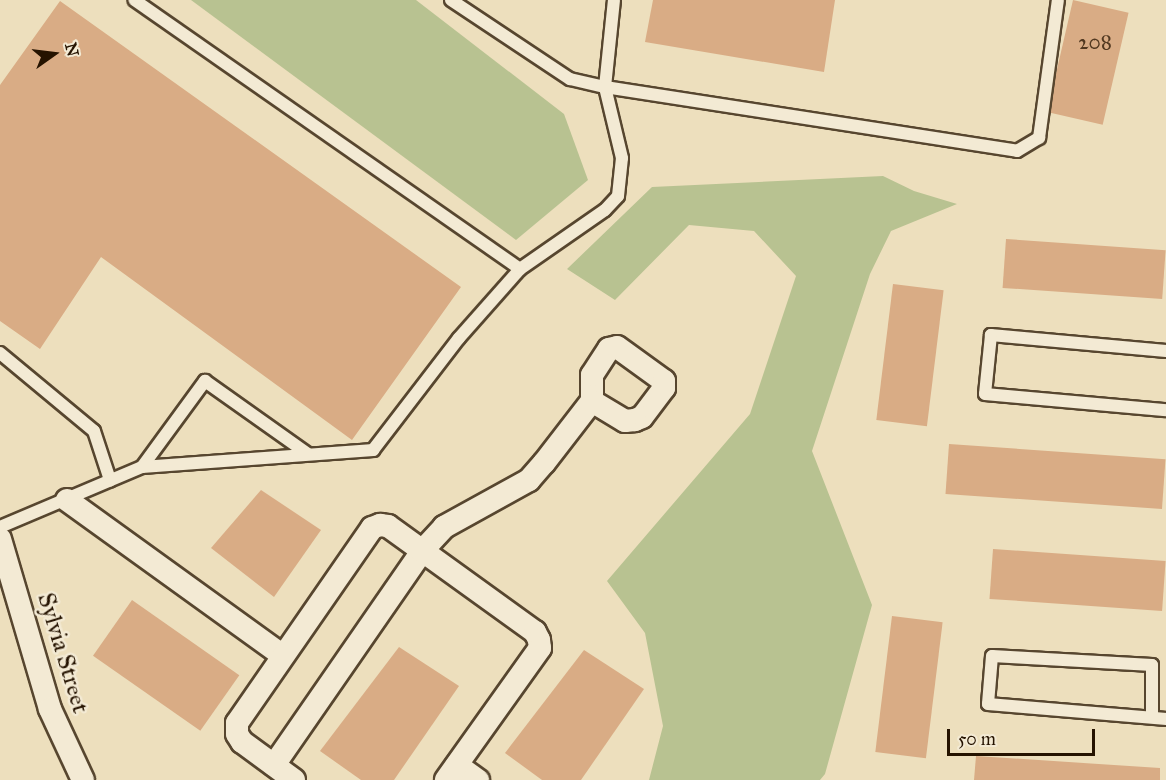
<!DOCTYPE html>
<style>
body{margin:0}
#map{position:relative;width:1166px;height:780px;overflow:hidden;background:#eddfbd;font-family:"IM FELL Great Primer",serif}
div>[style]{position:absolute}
.green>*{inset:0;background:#b8c291}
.building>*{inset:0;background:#d9ac85;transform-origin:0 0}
.roads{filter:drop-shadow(2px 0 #57462f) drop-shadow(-2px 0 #57462f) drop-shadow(0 2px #57462f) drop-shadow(0 -2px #57462f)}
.service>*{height:12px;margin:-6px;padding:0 6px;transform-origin:6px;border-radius:6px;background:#f3ead4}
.minor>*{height:22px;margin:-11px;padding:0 11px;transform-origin:11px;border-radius:11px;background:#f3ead4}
span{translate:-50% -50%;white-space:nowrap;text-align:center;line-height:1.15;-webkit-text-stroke:5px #f3ead4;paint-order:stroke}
.number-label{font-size:21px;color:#523921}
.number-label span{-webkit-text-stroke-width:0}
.street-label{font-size:24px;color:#251300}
.north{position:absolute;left:24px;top:24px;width:60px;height:60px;-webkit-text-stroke:4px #f3ead4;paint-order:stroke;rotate:76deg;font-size:16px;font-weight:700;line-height:24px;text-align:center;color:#251300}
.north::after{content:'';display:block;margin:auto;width:21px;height:27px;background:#251300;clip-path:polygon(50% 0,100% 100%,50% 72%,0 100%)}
.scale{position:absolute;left:947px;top:729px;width:148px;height:27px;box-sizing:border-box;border:3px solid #251300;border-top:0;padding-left:8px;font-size:18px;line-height:21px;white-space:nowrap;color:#251300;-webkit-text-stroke:4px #f3ead4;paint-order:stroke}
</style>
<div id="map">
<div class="green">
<i style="clip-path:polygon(191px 0,416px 0,564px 114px,588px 180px,516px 240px)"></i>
<i style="clip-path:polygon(883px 176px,914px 191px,957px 204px,891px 231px,870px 274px,812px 451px,872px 605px,825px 774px,820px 780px,649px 780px,663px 726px,645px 633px,607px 581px,750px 414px,796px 276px,754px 231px,689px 225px,615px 300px,567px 269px,652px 187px)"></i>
</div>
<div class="building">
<i style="clip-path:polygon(653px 0,835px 0,824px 72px,645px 42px)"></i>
<i style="left:1073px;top:0;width:57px;height:115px;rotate:13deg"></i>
<i style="clip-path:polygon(60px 1px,461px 287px,352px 440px,101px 257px,40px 349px,0 321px,0 85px)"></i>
<i style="left:1006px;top:239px;width:160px;height:49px;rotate:4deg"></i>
<i style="left:893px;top:284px;width:51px;height:137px;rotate:7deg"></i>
<i style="left:949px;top:444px;width:217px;height:50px;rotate:4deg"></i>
<i style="clip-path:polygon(261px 490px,321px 530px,274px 597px,211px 548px)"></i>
<i style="left:993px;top:549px;width:173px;height:50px;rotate:4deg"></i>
<i style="left:132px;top:600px;width:131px;height:68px;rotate:35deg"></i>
<i style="left:892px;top:616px;width:51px;height:137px;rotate:7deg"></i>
<i style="clip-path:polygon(399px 647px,459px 686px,394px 780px,361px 780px,320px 751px)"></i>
<i style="clip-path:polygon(584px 650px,644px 689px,581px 780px,542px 780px,505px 753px)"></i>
<i style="clip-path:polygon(976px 756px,1160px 768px,1160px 780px,974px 780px)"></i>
</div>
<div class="roads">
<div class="service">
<i style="left:451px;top:0;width:143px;rotate:33.6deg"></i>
<i style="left:570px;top:79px;width:36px;rotate:13deg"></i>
<i style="left:605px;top:87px;width:87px;rotate:-84.1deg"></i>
<i style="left:520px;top:269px;width:103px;rotate:-34.8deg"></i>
<i style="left:605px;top:210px;width:19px;rotate:-47deg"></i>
<i style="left:618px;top:196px;width:38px;rotate:-84deg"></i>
<i style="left:622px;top:158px;width:73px;rotate:-103.5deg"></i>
<i style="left:605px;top:87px;width:417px;rotate:8.8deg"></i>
<i style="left:1017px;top:151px;width:26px;rotate:-31deg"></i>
<i style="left:1039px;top:138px;width:139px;rotate:-82.2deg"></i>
<i style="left:1166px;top:351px;width:176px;rotate:-174.8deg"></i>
<i style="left:991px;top:335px;width:59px;rotate:95.8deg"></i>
<i style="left:985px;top:394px;width:182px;rotate:5.1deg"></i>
<i style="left:0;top:353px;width:122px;rotate:39.7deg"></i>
<i style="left:94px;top:431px;width:52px;rotate:71.9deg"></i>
<i style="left:142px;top:467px;width:107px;rotate:-53.8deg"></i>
<i style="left:205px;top:381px;width:126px;rotate:35.3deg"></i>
<i style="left:0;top:527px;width:154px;rotate:-22.9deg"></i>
<i style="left:142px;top:467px;width:232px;rotate:-4.2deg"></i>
<i style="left:373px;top:450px;width:141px;rotate:-52.5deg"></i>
<i style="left:459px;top:338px;width:92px;rotate:-48.5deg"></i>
<i style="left:520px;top:269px;width:470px;rotate:-145.1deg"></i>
<i style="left:1152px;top:717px;width:52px;rotate:-90deg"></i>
<i style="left:1152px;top:665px;width:160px;rotate:-176.8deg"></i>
<i style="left:992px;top:656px;width:48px;rotate:94.8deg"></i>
<i style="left:988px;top:704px;width:179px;rotate:4.8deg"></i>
</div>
<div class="minor">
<i style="left:67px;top:500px;width:266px;rotate:35.8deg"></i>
<i style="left:0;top:539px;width:177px;rotate:73.6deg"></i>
<i style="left:50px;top:709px;width:78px;rotate:65.1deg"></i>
<i style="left:274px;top:765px;width:260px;rotate:-55.3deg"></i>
<i style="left:422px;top:551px;width:33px;rotate:-47deg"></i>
<i style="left:444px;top:527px;width:97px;rotate:-28.9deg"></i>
<i style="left:529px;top:480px;width:23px;rotate:-49deg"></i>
<i style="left:544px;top:463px;width:78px;rotate:-52.3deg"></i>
<i style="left:592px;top:401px;width:26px;rotate:-90deg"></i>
<i style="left:592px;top:375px;width:31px;rotate:-57deg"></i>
<i style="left:609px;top:349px;width:8px;rotate:-14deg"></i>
<i style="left:617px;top:347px;width:58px;rotate:35.9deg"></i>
<i style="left:664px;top:381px;width:7px;rotate:90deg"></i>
<i style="left:664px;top:388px;width:36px;rotate:127deg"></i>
<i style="left:642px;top:417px;width:8px;rotate:157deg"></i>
<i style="left:635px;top:420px;width:10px;rotate:174deg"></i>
<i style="left:625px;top:421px;width:39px;rotate:-149deg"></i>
<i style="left:457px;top:765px;width:26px;rotate:36deg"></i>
<i style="left:294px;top:780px;width:64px;rotate:-143.8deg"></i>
<i style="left:242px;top:742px;width:9px;rotate:-122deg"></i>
<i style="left:237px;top:734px;width:11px;rotate:-90deg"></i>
<i style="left:237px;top:723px;width:237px;rotate:-55.3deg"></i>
<i style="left:372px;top:528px;width:9px;rotate:-21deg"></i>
<i style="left:380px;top:525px;width:8px;rotate:7deg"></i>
<i style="left:388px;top:526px;width:181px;rotate:35.8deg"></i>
<i style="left:535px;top:632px;width:9px;rotate:63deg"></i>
<i style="left:539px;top:640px;width:8px;rotate:83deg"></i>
<i style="left:540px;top:648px;width:162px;rotate:125.5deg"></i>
</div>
</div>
<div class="number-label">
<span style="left:1095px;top:42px">208</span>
</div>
<div class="street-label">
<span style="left:63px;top:653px;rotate:73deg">Sylvia Street</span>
</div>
<div class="north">N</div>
<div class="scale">50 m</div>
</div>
